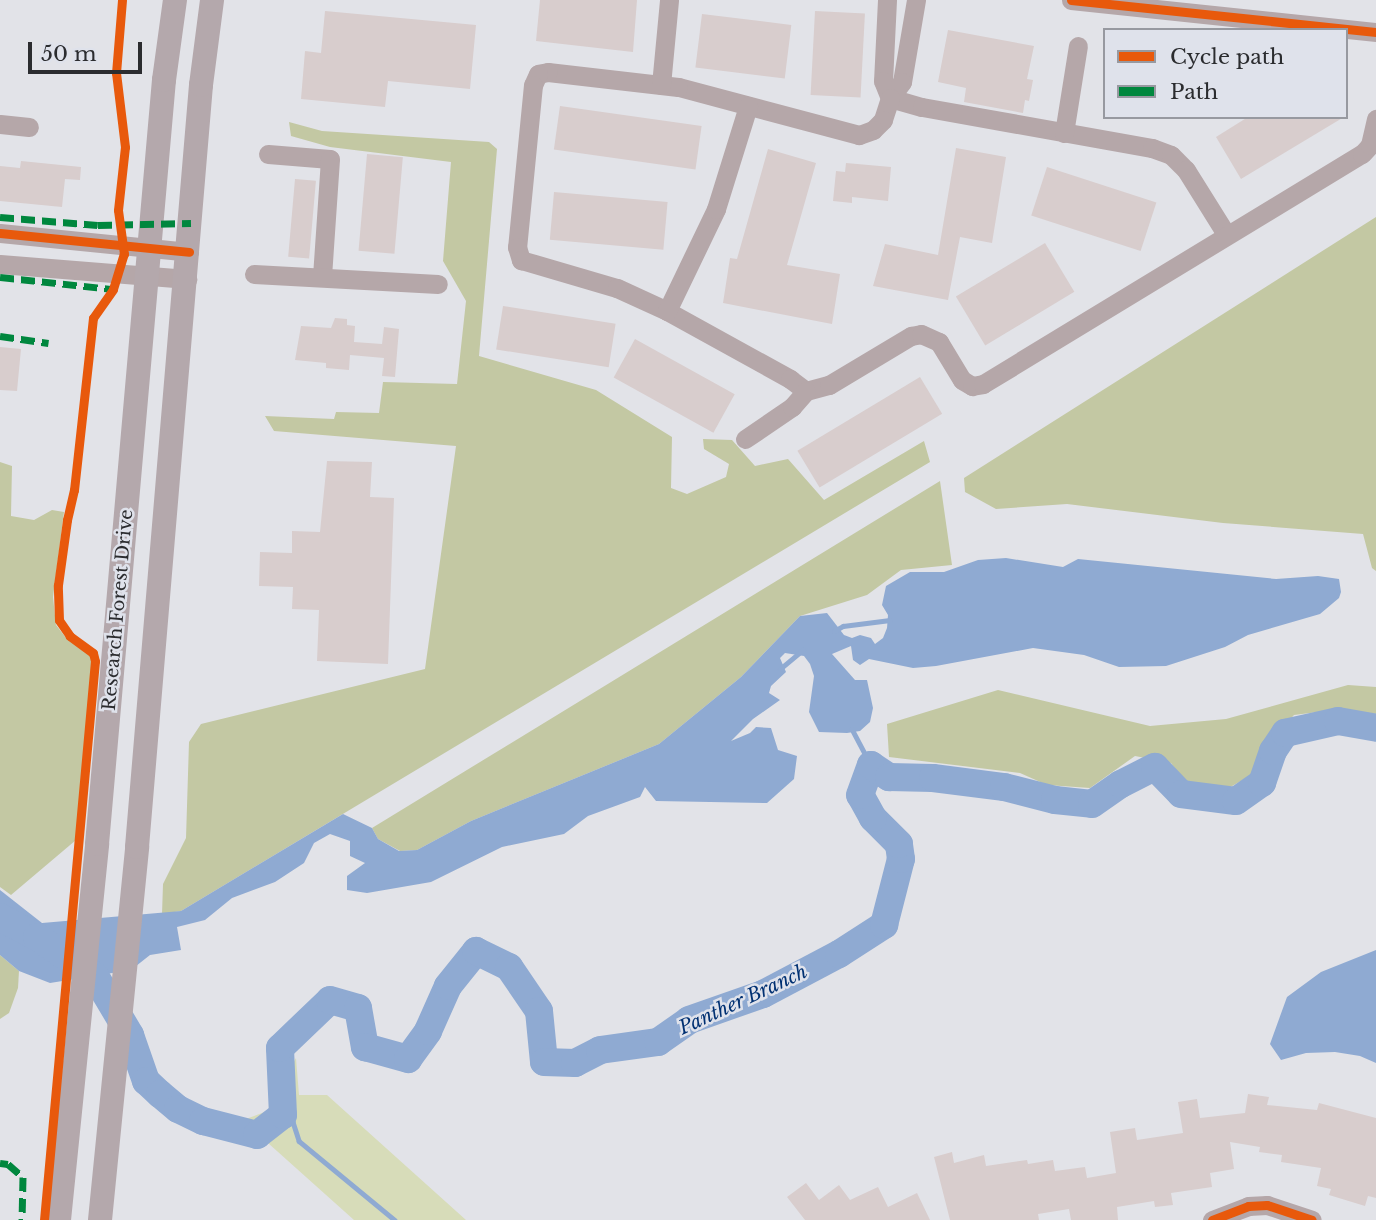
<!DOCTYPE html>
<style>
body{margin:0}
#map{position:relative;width:1376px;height:1220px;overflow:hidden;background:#e2e3e8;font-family:"Libre Baskerville",serif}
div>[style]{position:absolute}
.green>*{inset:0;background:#d7dcb9}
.forest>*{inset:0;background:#c3c8a3}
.water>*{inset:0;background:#8faad2}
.stream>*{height:4.5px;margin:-2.25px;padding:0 2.25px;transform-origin:2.25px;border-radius:2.25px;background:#8faad2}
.river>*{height:28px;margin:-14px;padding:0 14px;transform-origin:14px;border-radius:14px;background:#8faad2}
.building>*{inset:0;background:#d8cdcd;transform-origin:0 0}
.minor>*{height:19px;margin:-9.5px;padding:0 9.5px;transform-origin:9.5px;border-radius:9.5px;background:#b5a7a9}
.major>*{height:24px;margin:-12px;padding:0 12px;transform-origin:12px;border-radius:12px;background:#b4a8ac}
.quiet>*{height:7px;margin-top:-3.5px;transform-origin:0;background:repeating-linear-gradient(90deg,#00873e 0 14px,transparent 0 21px)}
.cycleway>*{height:9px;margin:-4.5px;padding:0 4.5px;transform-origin:4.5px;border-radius:4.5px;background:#e8590c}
span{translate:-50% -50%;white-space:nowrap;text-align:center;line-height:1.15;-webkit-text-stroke:5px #dfe2eb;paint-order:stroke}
.street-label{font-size:18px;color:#2b2c2f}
.water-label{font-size:19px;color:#003072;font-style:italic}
.legend{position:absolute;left:1103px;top:28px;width:245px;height:91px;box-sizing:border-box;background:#dfe2eb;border:2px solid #9799a0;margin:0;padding:9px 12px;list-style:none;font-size:21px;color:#2b2c2f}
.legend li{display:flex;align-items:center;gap:14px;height:35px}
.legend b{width:35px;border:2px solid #9799a0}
.scale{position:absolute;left:28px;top:42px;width:114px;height:32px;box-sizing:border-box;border:4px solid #2b2c2f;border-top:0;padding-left:9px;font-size:21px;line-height:24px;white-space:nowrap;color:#2b2c2f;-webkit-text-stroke:5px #dfe2eb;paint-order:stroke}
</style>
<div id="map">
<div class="green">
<i style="clip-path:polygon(296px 1058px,299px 1095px,327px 1095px,466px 1220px,354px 1220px,268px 1143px,232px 1133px,233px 1124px,275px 1108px,277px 1067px,288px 1072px)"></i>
</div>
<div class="forest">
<i style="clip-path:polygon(289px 122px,322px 131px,489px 142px,497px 149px,479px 356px,596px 390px,672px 437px,671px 488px,687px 494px,726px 477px,729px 464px,704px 449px,703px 439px,732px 440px,755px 466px,788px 459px,824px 500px,924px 441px,930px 462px,181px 911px,162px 914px,163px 884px,186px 838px,189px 742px,201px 724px,425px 669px,456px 446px,274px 431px,265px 416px,334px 419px,336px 412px,379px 413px,383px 382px,457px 384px,466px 301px,443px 261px,451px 162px,330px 147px,291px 136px)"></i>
<i style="clip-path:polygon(1376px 217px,1376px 571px,1372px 568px,1363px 534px,1223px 523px,1067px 504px,996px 509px,965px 492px,964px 478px)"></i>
<i style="clip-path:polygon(0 462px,12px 466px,11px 516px,34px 520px,52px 510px,64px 512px,53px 597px,56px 625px,66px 638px,90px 655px,92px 665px,76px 840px,11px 895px,0 887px)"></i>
<i style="clip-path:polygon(940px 481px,952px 565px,901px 570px,867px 595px,800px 616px,741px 677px,659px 744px,471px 821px,417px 850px,400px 851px,378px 839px,372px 828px)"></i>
<i style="clip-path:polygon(1348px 685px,1376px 687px,1376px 714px,1334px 710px,1294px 715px,1269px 742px,1253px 774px,1220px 793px,1188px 786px,1171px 763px,1135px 756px,1090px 788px,1047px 785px,1020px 773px,889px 757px,887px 724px,998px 690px,1150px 726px,1226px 719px)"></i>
<i style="clip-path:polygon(0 955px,19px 971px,18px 988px,9px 1013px,0 1019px)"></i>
</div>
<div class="water">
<i style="clip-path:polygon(1006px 558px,1063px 567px,1078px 559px,1276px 579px,1318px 576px,1339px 579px,1341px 592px,1339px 598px,1320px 614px,1248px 635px,1225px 647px,1166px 666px,1119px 667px,1084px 655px,1033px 648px,936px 666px,913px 668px,869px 659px,860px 665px,853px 660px,851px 646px,832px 654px,855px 680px,867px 680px,873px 708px,870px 722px,860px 731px,847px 733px,819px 732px,809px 712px,814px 676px,810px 664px,804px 656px,785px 653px,780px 658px,786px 672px,771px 686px,769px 693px,780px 700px,753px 719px,731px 741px,750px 733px,756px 727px,771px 728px,778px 750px,797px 756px,794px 779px,767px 803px,656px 801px,645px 787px,640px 797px,588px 816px,564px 834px,502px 847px,431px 882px,367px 893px,347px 890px,347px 876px,365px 863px,350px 856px,350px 841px,330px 834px,314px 843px,304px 863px,275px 882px,232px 898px,205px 920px,177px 927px,181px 950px,150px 955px,131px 970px,50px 983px,19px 971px,0 955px,0 890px,42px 923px,181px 911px,343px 814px,372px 828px,378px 839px,399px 851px,417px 850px,471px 821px,659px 744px,741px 677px,800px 616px,827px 613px,844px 635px,852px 638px,860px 635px,871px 638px,875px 644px,883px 638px,887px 628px,888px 615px,882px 605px,886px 586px,910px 572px,944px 572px,978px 560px)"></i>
<i style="clip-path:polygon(1376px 950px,1376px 1063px,1360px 1056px,1335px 1052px,1306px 1053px,1281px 1060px,1270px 1044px,1287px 997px,1321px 972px)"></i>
</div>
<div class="stream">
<i style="left:834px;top:631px;width:10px;rotate:-29deg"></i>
<i style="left:843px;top:626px;width:47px;rotate:-7.3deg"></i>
<i style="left:780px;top:669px;width:30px;rotate:-40deg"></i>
<i style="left:852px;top:729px;width:41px;rotate:62.2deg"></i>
<i style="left:283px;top:1115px;width:12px;rotate:35deg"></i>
<i style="left:293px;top:1122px;width:20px;rotate:72deg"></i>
<i style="left:299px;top:1141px;width:124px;rotate:39.5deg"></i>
</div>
<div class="river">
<i style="left:0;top:917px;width:42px;rotate:28.4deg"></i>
<i style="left:37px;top:937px;width:70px;rotate:33.9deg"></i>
<i style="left:95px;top:976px;width:69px;rotate:59.3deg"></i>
<i style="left:130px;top:1035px;width:49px;rotate:70.8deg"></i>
<i style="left:146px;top:1081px;width:19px;rotate:43deg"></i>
<i style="left:160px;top:1094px;width:23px;rotate:40deg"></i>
<i style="left:178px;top:1109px;width:28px;rotate:26deg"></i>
<i style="left:203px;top:1121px;width:56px;rotate:14.5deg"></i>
<i style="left:257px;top:1135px;width:33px;rotate:-38deg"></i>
<i style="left:283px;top:1115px;width:67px;rotate:-92.6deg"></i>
<i style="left:280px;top:1048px;width:69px;rotate:-43.8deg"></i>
<i style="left:330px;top:1000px;width:29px;rotate:16deg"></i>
<i style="left:358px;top:1008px;width:40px;rotate:80deg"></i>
<i style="left:365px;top:1047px;width:45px;rotate:15.6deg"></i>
<i style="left:408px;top:1059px;width:34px;rotate:-54deg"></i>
<i style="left:428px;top:1031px;width:49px;rotate:-66deg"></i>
<i style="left:448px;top:986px;width:45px;rotate:-51.3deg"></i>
<i style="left:476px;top:951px;width:37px;rotate:26deg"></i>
<i style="left:509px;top:967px;width:53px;rotate:55.7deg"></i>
<i style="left:539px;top:1011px;width:51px;rotate:84.4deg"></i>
<i style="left:544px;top:1062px;width:31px;rotate:2deg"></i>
<i style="left:575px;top:1063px;width:28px;rotate:-27deg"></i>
<i style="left:600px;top:1050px;width:59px;rotate:-7.9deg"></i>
<i style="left:658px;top:1042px;width:38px;rotate:-35deg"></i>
<i style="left:689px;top:1020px;width:78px;rotate:-19.4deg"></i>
<i style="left:763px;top:994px;width:86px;rotate:-27.8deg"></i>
<i style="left:839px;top:954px;width:54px;rotate:-32.8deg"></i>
<i style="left:884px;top:925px;width:68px;rotate:-75.6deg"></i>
<i style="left:901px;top:859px;width:15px;rotate:-98deg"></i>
<i style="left:899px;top:844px;width:37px;rotate:-135deg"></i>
<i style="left:873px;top:818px;width:26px;rotate:-119deg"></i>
<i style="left:860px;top:795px;width:32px;rotate:-70deg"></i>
<i style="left:871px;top:765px;width:22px;rotate:34deg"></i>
<i style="left:889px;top:777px;width:44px;rotate:1.3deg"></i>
<i style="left:933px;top:778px;width:72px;rotate:7.2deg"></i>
<i style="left:1004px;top:787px;width:53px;rotate:14.3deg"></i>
<i style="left:1055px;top:800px;width:37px;rotate:6deg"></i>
<i style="left:1092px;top:804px;width:35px;rotate:-35deg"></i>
<i style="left:1121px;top:784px;width:38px;rotate:-27deg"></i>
<i style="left:1155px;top:767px;width:37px;rotate:46deg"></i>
<i style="left:1181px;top:794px;width:55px;rotate:7.3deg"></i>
<i style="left:1236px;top:801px;width:32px;rotate:-35deg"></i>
<i style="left:1262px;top:783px;width:34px;rotate:-71deg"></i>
<i style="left:1273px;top:751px;width:22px;rotate:-56deg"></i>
<i style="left:1285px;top:733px;width:54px;rotate:-12.8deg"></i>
<i style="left:1338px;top:721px;width:39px;rotate:10deg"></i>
</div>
<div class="building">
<i style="clip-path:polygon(540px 0,637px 0,633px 52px,536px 41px)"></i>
<i style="clip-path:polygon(325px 11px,476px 25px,470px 89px,388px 81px,385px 107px,301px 99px,305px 51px,321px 53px)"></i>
<i style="left:815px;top:11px;width:50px;height:84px;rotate:3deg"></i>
<i style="left:702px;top:14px;width:90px;height:54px;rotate:7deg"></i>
<i style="clip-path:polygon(948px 30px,1034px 46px,1027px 79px,1033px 80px,1029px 101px,1025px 100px,1023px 113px,964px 102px,966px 88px,938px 82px)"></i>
<i style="left:560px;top:106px;width:143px;height:44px;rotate:8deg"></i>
<i style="clip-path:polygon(1248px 117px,1344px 117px,1241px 179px,1216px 137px)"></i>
<i style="clip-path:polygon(956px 148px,1006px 157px,992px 243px,960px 237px,948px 300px,873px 286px,885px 244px,938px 255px)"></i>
<i style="clip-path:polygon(768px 149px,816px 163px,787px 265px,840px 274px,832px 324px,723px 303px,730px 258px,737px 259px)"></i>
<i style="left:367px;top:154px;width:36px;height:97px;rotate:5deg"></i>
<i style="clip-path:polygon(21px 161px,81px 167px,80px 180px,65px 179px,62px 207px,0 201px,0 166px,20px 168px)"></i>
<i style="clip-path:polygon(846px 163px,891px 167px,888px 201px,852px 197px,852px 203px,833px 201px,836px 171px,845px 172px)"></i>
<i style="left:1047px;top:167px;width:115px;height:51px;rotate:18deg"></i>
<i style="left:295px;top:179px;width:21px;height:78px;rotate:5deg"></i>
<i style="left:554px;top:192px;width:114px;height:48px;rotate:5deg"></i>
<i style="left:1045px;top:243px;width:57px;height:104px;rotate:59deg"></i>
<i style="left:503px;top:306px;width:114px;height:44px;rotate:9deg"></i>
<i style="clip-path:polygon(335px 318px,347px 319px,347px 325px,355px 326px,354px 342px,382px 344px,384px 327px,399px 329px,395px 377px,382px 376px,384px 358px,350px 355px,349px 370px,326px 368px,326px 363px,295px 360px,301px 326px,331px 328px)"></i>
<i style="left:635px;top:339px;width:114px;height:44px;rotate:29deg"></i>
<i style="clip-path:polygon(0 347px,21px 349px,17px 391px,0 390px)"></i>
<i style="left:920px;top:377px;width:43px;height:143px;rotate:59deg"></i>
<i style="clip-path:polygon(327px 461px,372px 462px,370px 497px,394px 498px,388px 664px,317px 661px,319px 610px,292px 609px,293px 587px,259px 586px,260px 552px,292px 553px,292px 531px,320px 532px)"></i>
<i style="clip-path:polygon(1248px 1094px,1269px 1097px,1267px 1105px,1317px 1110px,1319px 1103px,1376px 1118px,1376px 1198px,1368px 1196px,1365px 1206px,1329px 1195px,1331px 1189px,1317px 1186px,1321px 1168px,1281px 1162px,1282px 1155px,1259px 1152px,1260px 1147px,1230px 1142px,1234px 1169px,1210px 1173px,1212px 1187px,1171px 1193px,1173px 1205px,1155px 1207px,1154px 1201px,1117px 1207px,1118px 1220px,1071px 1220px,1069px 1209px,1038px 1214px,1039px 1220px,950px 1220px,934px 1157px,952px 1152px,954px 1163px,984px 1155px,986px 1166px,1027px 1160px,1028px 1164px,1053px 1160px,1055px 1171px,1085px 1167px,1087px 1178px,1116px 1173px,1110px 1132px,1135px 1128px,1137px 1140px,1183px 1133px,1178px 1102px,1197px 1099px,1200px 1118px,1245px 1113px)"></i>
<i style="clip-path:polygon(806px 1183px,819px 1200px,839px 1185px,850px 1200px,878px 1187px,888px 1207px,917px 1193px,930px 1220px,805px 1220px,787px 1197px)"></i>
</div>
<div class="minor">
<i style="left:887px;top:0;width:81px;rotate:92.8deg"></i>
<i style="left:883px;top:81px;width:18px;rotate:68deg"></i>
<i style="left:890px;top:98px;width:33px;rotate:16deg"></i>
<i style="left:922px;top:107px;width:234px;rotate:10.1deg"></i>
<i style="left:1152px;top:148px;width:20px;rotate:20deg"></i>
<i style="left:1171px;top:155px;width:21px;rotate:45deg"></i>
<i style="left:1186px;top:170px;width:75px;rotate:58deg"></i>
<i style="left:916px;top:0;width:83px;rotate:99.7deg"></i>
<i style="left:902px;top:82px;width:20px;rotate:127deg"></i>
<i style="left:890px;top:98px;width:23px;rotate:108deg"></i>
<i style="left:883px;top:120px;width:14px;rotate:135deg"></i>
<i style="left:873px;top:130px;width:15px;rotate:160deg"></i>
<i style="left:859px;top:135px;width:187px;rotate:-165.1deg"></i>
<i style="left:678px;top:87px;width:131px;rotate:-173.4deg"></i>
<i style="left:548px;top:72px;width:10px;rotate:169deg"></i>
<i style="left:538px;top:74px;width:12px;rotate:114deg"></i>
<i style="left:533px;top:85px;width:163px;rotate:95.6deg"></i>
<i style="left:517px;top:247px;width:14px;rotate:73deg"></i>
<i style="left:521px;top:260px;width:100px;rotate:16.3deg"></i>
<i style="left:617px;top:288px;width:55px;rotate:24.7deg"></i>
<i style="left:667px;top:311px;width:141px;rotate:28.9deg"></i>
<i style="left:790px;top:379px;width:20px;rotate:37deg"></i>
<i style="left:806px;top:391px;width:24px;rotate:-15deg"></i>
<i style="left:829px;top:385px;width:96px;rotate:-30.9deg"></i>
<i style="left:911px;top:336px;width:10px;rotate:-11deg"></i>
<i style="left:921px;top:334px;width:20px;rotate:24deg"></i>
<i style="left:939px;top:342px;width:44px;rotate:58.8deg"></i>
<i style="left:962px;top:380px;width:12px;rotate:31deg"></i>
<i style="left:972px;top:386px;width:11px;rotate:-10deg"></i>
<i style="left:983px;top:384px;width:443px;rotate:-31.3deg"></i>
<i style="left:1362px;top:154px;width:12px;rotate:-48deg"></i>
<i style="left:1370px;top:145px;width:27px;rotate:-77deg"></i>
<i style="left:1071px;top:0;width:307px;rotate:6deg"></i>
<i style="left:661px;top:85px;width:85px;rotate:-84.6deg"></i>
<i style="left:0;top:124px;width:29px;rotate:6deg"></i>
<i style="left:1064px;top:133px;width:88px;rotate:-80.9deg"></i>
<i style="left:268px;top:154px;width:62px;rotate:4.6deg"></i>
<i style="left:330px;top:159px;width:117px;rotate:93.9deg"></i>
<i style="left:0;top:233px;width:190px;rotate:5.7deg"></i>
<i style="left:0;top:264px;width:188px;rotate:4.6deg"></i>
<i style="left:254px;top:274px;width:184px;rotate:3.1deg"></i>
<i style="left:667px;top:311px;width:113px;rotate:-64.3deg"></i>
<i style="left:716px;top:209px;width:108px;rotate:-72.7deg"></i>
<i style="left:745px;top:439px;width:57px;rotate:-34.2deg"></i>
<i style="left:792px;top:407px;width:21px;rotate:-49deg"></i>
<i style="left:1212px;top:1220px;width:39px;rotate:-21deg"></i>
<i style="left:1248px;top:1206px;width:19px;rotate:-3deg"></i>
<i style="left:1267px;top:1205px;width:47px;rotate:18.4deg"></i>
</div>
<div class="major">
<i style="left:59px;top:1220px;width:378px;rotate:-84.2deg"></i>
<i style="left:97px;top:844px;width:767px;rotate:-84.99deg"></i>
<i style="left:164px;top:80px;width:81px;rotate:-82.2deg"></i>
<i style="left:100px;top:1220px;width:375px;rotate:-84.3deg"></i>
<i style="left:137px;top:847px;width:765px;rotate:-85.2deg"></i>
<i style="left:201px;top:85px;width:86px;rotate:-82.6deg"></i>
</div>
<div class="quiet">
<i style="left:0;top:217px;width:98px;rotate:4.7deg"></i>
<i style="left:98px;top:225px;width:93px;rotate:-1.2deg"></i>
<i style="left:0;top:277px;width:114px;rotate:6.1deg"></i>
<i style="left:0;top:336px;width:49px;rotate:8.3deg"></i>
<i style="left:0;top:1163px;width:8px;rotate:7deg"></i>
<i style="left:8px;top:1164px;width:20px;rotate:41deg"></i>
<i style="left:23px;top:1177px;width:43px;rotate:91.3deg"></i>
</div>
<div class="cycleway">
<i style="left:1071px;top:0;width:307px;rotate:6deg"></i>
<i style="left:0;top:233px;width:190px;rotate:5.7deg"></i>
<i style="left:44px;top:1220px;width:561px;rotate:-84.79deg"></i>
<i style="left:95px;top:661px;width:8px;rotate:-104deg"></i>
<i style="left:93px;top:653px;width:29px;rotate:-144deg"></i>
<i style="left:70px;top:636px;width:19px;rotate:-125deg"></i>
<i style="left:59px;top:620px;width:35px;rotate:-92deg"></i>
<i style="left:58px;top:585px;width:66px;rotate:-82.1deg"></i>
<i style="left:67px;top:520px;width:31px;rotate:-77deg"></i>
<i style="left:74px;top:490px;width:173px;rotate:-83.7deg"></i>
<i style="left:93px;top:318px;width:35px;rotate:-55deg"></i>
<i style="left:113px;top:289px;width:37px;rotate:-73deg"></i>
<i style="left:124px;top:254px;width:44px;rotate:-97.8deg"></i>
<i style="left:118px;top:210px;width:63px;rotate:-83.7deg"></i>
<i style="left:125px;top:147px;width:75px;rotate:-96.9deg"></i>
<i style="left:116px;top:73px;width:73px;rotate:-85.3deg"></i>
<i style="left:1212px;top:1220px;width:39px;rotate:-21deg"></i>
<i style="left:1248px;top:1206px;width:19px;rotate:-3deg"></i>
<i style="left:1267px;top:1205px;width:47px;rotate:18.4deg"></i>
</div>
<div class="street-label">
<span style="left:118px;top:610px;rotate:-85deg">Research Forest Drive</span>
</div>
<div class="water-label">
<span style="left:743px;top:1000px;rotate:-25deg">Panther Branch</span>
</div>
<ul class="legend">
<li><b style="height:9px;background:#e8590c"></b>Cycle path</li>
<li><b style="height:9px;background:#00873e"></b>Path</li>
</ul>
<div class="scale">50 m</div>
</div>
